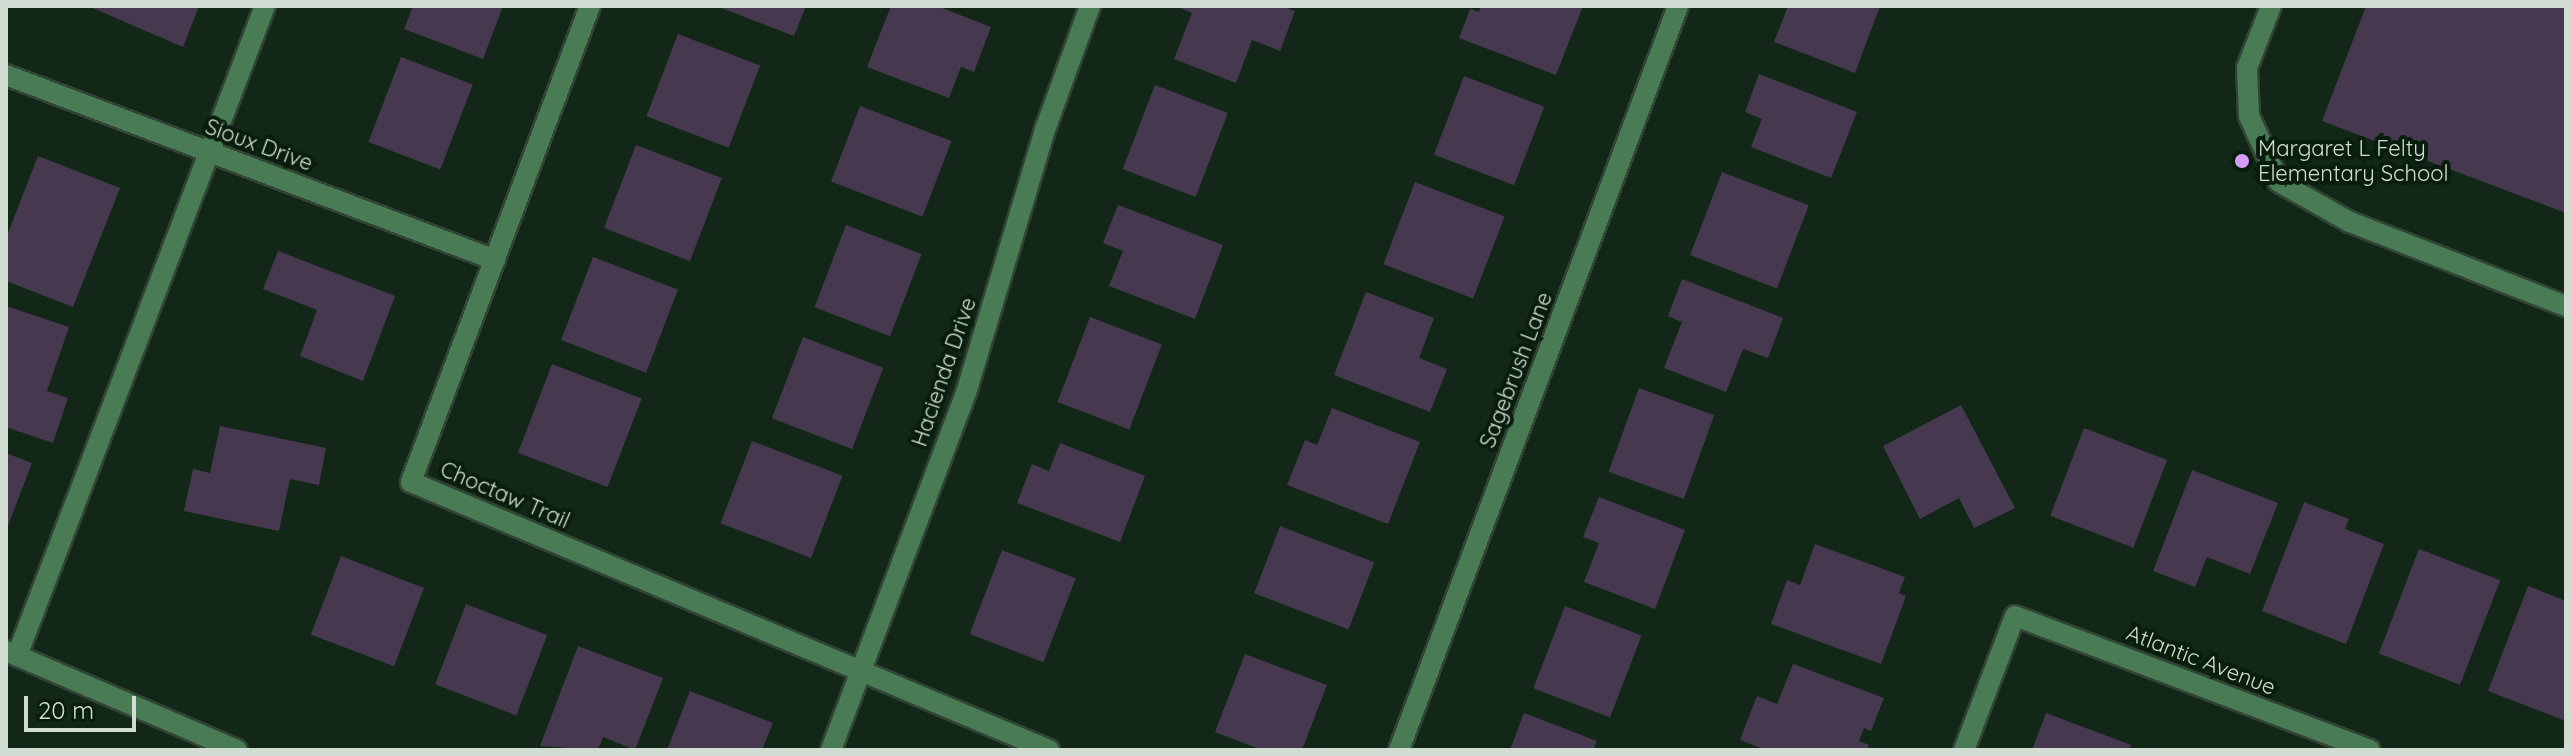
<!DOCTYPE html>
<style>
body{margin:0}
#map{position:relative;width:2572px;height:756px;overflow:hidden;background:#122717;font-family:Quicksand,sans-serif}
div>[style]{position:absolute}
.building>*{inset:0;background:#46394f;transform-origin:0 0}
.roads{filter:drop-shadow(2px 0 #314435) drop-shadow(-2px 0 #314435) drop-shadow(0 2px #314435) drop-shadow(0 -2px #314435)}
.minor>*{height:20px;margin:-10px;padding:0 10px;transform-origin:10px;border-radius:10px;background:#497b54}
.dots>*{width:22px;height:22px;translate:-50% -50%;box-sizing:border-box;border:4px solid #091d0e;border-radius:50%}
span{translate:-50% -50%;white-space:nowrap;text-align:center;line-height:1.15;-webkit-text-stroke:8px #091d0e;paint-order:stroke}
.street-label{font-size:22px;color:#d1ddd3}
.poi-label{font-size:22px;color:#d1ddd3}
.left{translate:0 -50%;text-align:left}
.frame{position:absolute;inset:0;border:8px solid #d1ddd3;pointer-events:none}
.scale{position:absolute;left:24px;top:696px;width:112px;height:36px;box-sizing:border-box;border:4px solid #d1ddd3;border-top:0;padding-left:10px;font-size:24px;line-height:28px;white-space:nowrap;color:#d1ddd3;-webkit-text-stroke:6px #091d0e;paint-order:stroke}
</style>
<div id="map">
<div class="building">
<i style="clip-path:polygon(88px 6px,199px 6px,183px 47px)"></i>
<i style="clip-path:polygon(413px 6px,503px 6px,483px 59px,404px 29px)"></i>
<i style="clip-path:polygon(716px 6px,806px 6px,794px 36px)"></i>
<i style="clip-path:polygon(891px 6px,937px 6px,991px 27px,974px 72px,961px 67px,949px 98px,867px 67px)"></i>
<i style="clip-path:polygon(1175px 6px,1282px 6px,1295px 11px,1280px 51px,1252px 40px,1236px 83px,1174px 59px,1192px 13px)"></i>
<i style="clip-path:polygon(1481px 6px,1583px 6px,1556px 75px,1459px 38px,1470px 9px,1479px 12px)"></i>
<i style="clip-path:polygon(1788px 6px,1880px 6px,1855px 73px,1774px 42px)"></i>
<i style="clip-path:polygon(2366px 6px,2566px 6px,2566px 213px,2322px 121px)"></i>
<i style="left:678px;top:34px;width:88px;height:88px;rotate:21deg"></i>
<i style="left:401px;top:57px;width:77px;height:91px;rotate:21deg"></i>
<i style="clip-path:polygon(1759px 74px,1857px 112px,1831px 178px,1751px 147px,1762px 119px,1745px 112px)"></i>
<i style="left:1464px;top:76px;width:86px;height:84px;rotate:21deg"></i>
<i style="left:1155px;top:85px;width:78px;height:90px;rotate:21deg"></i>
<i style="left:860px;top:106px;width:98px;height:81px;rotate:21deg"></i>
<i style="left:636px;top:145px;width:92px;height:89px;rotate:21deg"></i>
<i style="clip-path:polygon(38px 156px,120px 188px,73px 307px,6px 281px,6px 238px)"></i>
<i style="left:1722px;top:172px;width:93px;height:89px;rotate:21deg"></i>
<i style="left:1415px;top:182px;width:96px;height:88px;rotate:21deg"></i>
<i style="clip-path:polygon(1118px 205px,1223px 245px,1195px 319px,1109px 286px,1123px 251px,1103px 243px)"></i>
<i style="left:846px;top:225px;width:81px;height:88px;rotate:21deg"></i>
<i style="clip-path:polygon(278px 251px,395px 296px,363px 381px,300px 356px,317px 310px,263px 289px)"></i>
<i style="left:593px;top:257px;width:91px;height:89px;rotate:21deg"></i>
<i style="clip-path:polygon(1682px 279px,1783px 318px,1768px 358px,1743px 349px,1726px 392px,1664px 368px,1682px 322px,1668px 316px)"></i>
<i style="clip-path:polygon(1366px 292px,1434px 318px,1419px 358px,1447px 369px,1430px 412px,1334px 375px)"></i>
<i style="clip-path:polygon(6px 306px,69px 327px,47px 391px,68px 398px,53px 443px,6px 427px)"></i>
<i style="left:1090px;top:317px;width:77px;height:91px;rotate:21deg"></i>
<i style="left:803px;top:337px;width:86px;height:87px;rotate:21deg"></i>
<i style="left:552px;top:364px;width:96px;height:95px;rotate:21deg"></i>
<i style="left:1639px;top:388px;width:80px;height:89px;rotate:20deg"></i>
<i style="clip-path:polygon(1961px 405px,2015px 508px,1974px 528px,1959px 498px,1920px 519px,1883px 446px)"></i>
<i style="clip-path:polygon(1332px 408px,1420px 442px,1388px 524px,1287px 485px,1305px 440px,1317px 445px)"></i>
<i style="clip-path:polygon(220px 426px,326px 448px,319px 485px,290px 479px,279px 531px,184px 511px,193px 469px,210px 473px)"></i>
<i style="left:2084px;top:428px;width:89px;height:94px;rotate:21deg"></i>
<i style="left:752px;top:441px;width:97px;height:88px;rotate:21deg"></i>
<i style="clip-path:polygon(1060px 443px,1145px 476px,1120px 542px,1017px 503px,1032px 464px,1049px 471px)"></i>
<i style="clip-path:polygon(6px 453px,32px 463px,6px 531px)"></i>
<i style="clip-path:polygon(2192px 470px,2278px 503px,2250px 574px,2207px 557px,2195px 587px,2153px 571px)"></i>
<i style="clip-path:polygon(1599px 497px,1685px 530px,1655px 609px,1584px 582px,1599px 543px,1583px 537px)"></i>
<i style="clip-path:polygon(2304px 502px,2349px 519px,2345px 529px,2384px 544px,2346px 644px,2262px 611px)"></i>
<i style="left:1280px;top:526px;width:101px;height:72px;rotate:21deg"></i>
<i style="clip-path:polygon(1815px 544px,1905px 577px,1899px 593px,1906px 596px,1881px 664px,1771px 624px,1787px 580px,1800px 585px)"></i>
<i style="left:2419px;top:549px;width:87px;height:112px;rotate:21deg"></i>
<i style="left:1002px;top:550px;width:79px;height:90px;rotate:21deg"></i>
<i style="left:341px;top:556px;width:89px;height:84px;rotate:21deg"></i>
<i style="clip-path:polygon(2528px 586px,2566px 601px,2566px 721px,2488px 691px)"></i>
<i style="left:466px;top:604px;width:87px;height:86px;rotate:21deg"></i>
<i style="left:1565px;top:606px;width:82px;height:88px;rotate:21deg"></i>
<i style="clip-path:polygon(578px 646px,663px 678px,635px 750px,603px 737px,598px 750px,540px 746px)"></i>
<i style="clip-path:polygon(1245px 654px,1327px 685px,1302px 750px,1262px 750px,1215px 732px)"></i>
<i style="clip-path:polygon(1793px 664px,1884px 698px,1871px 731px,1864px 728px,1859px 741px,1869px 745px,1867px 750px,1766px 750px,1740px 740px,1757px 696px,1777px 704px)"></i>
<i style="clip-path:polygon(690px 691px,773px 723px,762px 750px,667px 750px)"></i>
<i style="clip-path:polygon(1524px 713px,1597px 741px,1593px 750px,1510px 750px)"></i>
<i style="clip-path:polygon(2046px 713px,2131px 745px,2129px 750px,2032px 750px)"></i>
</div>
<div class="roads">
<div class="minor">
<i style="left:590px;top:6px;width:509px;rotate:110.61deg"></i>
<i style="left:411px;top:482px;width:692px;rotate:22.79deg"></i>
<i style="left:2271px;top:6px;width:66px;rotate:111.2deg"></i>
<i style="left:2247px;top:68px;width:48px;rotate:87.6deg"></i>
<i style="left:2249px;top:116px;width:72px;rotate:65.6deg"></i>
<i style="left:2279px;top:182px;width:81px;rotate:29.4deg"></i>
<i style="left:2350px;top:222px;width:232px;rotate:21.3deg"></i>
<i style="left:6px;top:75px;width:523px;rotate:20.72deg"></i>
<i style="left:6px;top:651px;width:251px;rotate:23.2deg"></i>
<i style="left:17px;top:656px;width:696px;rotate:-69.12deg"></i>
<i style="left:831px;top:750px;width:382px;rotate:-69.3deg"></i>
<i style="left:966px;top:393px;width:278px;rotate:-73.3deg"></i>
<i style="left:1046px;top:127px;width:129px;rotate:-70deg"></i>
<i style="left:1399px;top:750px;width:795px;rotate:-69.44deg"></i>
<i style="left:1964px;top:750px;width:143px;rotate:-69.2deg"></i>
<i style="left:2015px;top:616px;width:379px;rotate:20.7deg"></i>
</div>
</div>
<div class="dots">
<i style="left:2242px;top:161px;background:#d59bfb"></i>
</div>
<div class="street-label">
<span style="left:259px;top:145px;rotate:20deg">Sioux Drive</span>
<span style="left:1516px;top:370px;rotate:-69deg">Sagebrush Lane</span>
<span style="left:944px;top:372px;rotate:-71deg">Hacienda Drive</span>
<span style="left:505px;top:495px;rotate:23deg">Choctaw Trail</span>
<span style="left:2201px;top:660px;rotate:21deg">Atlantic Avenue</span>
</div>
<div class="poi-label">
<span class="left" style="left:2258px;top:161px">Margaret L Felty<br>Elementary School</span>
</div>
<div class="frame"></div>
<div class="scale">20 m</div>
</div>
